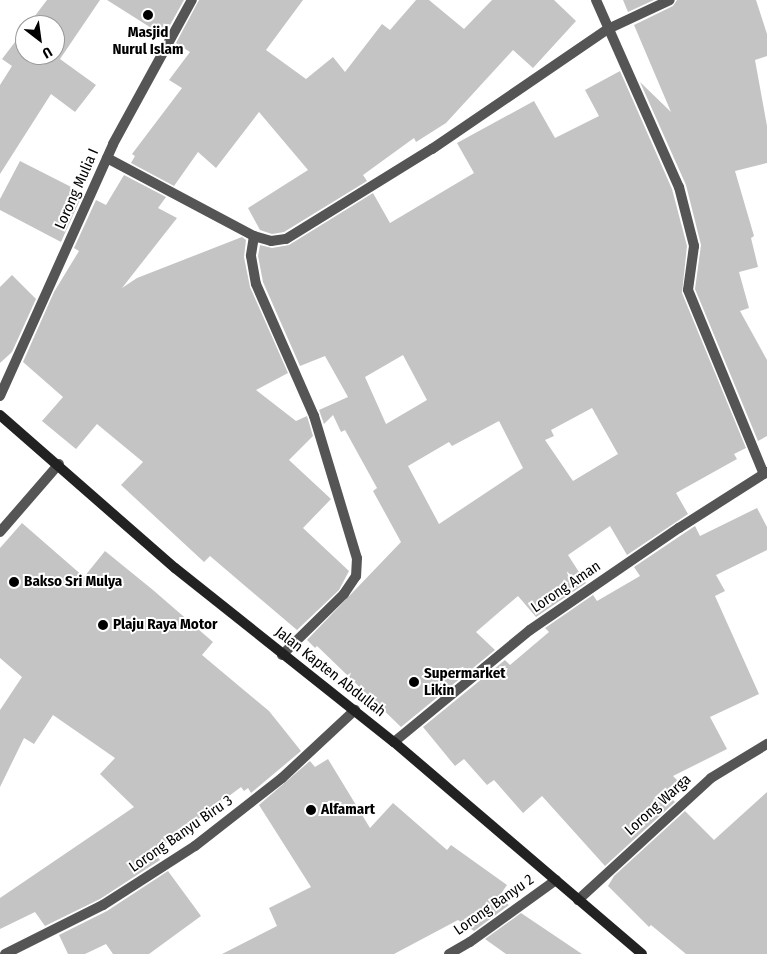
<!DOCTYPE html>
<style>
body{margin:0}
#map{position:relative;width:767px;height:954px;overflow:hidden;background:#fff;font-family:"Fira Sans Condensed",sans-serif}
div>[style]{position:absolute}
.building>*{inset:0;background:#c4c4c4}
.minor>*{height:10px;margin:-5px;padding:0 5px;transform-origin:5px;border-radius:5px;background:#555}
.secondary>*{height:10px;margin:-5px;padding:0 5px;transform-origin:5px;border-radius:5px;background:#222}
.dots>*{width:14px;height:14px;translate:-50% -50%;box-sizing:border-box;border:2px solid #fff;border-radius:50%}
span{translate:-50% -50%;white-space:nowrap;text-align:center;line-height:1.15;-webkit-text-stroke:4px #fff;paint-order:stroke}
.poi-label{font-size:15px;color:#000;font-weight:700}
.left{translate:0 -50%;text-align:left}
.street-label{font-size:15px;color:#000}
.north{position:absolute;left:15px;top:15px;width:50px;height:50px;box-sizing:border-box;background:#fff;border:1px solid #999;border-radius:50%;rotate:150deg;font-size:14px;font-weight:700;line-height:20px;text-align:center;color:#000}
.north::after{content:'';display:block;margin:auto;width:18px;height:22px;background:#000;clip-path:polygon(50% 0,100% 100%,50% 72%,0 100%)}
</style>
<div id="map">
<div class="building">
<i style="clip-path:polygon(47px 0,100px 0,60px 59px,96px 85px,75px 112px,51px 94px,0 174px,0 85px,12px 66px,2px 59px,25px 29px,25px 55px,55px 55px,55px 25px,28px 25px)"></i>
<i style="clip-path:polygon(107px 0,184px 0,164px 36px)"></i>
<i style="clip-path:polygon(199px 0,303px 0,266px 50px,306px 79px,333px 57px,345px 72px,382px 24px,390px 30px,416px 0,429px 0,464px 29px,492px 0,554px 0,576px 21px,533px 68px,513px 50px,446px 123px,416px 142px,414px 138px,363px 175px,367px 181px,284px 232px,272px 234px,260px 230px,248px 208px,308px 170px,259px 112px,216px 168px,198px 152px,174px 186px,131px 163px,135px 156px,132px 154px,182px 88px,169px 80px,190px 52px,176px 43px)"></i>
<i style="clip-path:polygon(623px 0,654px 0,628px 12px)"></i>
<i style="clip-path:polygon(677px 0,756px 0,767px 34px,767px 56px,755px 60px,767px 126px,767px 163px,735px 171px,754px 236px,751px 238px,758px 267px,739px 272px,749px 308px,740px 311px,767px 360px,767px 436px,758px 441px,695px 289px,701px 245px,686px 185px,640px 82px,671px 112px,634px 25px,673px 6px)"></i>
<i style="clip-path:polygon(evenodd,620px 71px,672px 189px,687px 246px,682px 293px,746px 448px,734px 454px,737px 459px,676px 493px,688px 514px,627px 555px,610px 526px,568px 555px,586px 583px,536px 617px,518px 596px,476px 632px,495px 650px,401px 727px,317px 646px,315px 648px,307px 640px,401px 542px,373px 491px,377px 488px,345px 430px,341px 432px,333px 415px,324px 424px,319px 410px,348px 397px,325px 356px,300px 366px,263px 282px,258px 256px,260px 245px,272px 248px,289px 245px,373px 193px,390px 223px,474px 173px,457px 143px,534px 101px,555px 138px,599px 116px,585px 90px,620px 71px,403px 355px,427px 400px,386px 424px,365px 377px,403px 355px,620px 71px,592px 408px,618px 454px,573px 481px,545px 440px,554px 436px,551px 430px,592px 408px,620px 71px,499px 421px,523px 468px,439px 524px,408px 466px,449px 442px,452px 446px,499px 421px)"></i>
<i style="clip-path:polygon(20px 161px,83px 193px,61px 242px,0 210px,0 199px)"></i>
<i style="clip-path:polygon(124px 175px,166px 197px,158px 208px,177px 218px,122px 288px,137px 278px,242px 237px,246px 240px,244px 257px,250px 287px,288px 373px,256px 390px,296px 421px,307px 416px,313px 436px,289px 460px,331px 499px,303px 528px,349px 571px,339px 590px,297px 630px,210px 556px,204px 562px,121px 485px,143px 462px,97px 424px,76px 449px,42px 421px,63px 397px,23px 362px,54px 292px,79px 251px,74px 248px,96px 200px,106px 205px)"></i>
<i style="clip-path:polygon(12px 275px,36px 299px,12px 352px,0 363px,0 287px)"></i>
<i style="clip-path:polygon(757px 508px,767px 527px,767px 550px,716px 575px,725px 591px,715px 596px,759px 694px,710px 717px,727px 749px,673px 776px,682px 785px,669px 796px,675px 802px,605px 866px,542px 796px,523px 813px,494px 780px,487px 785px,464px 759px,455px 766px,423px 727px,505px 660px,510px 665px,549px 632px,545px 628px,593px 595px,597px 601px,640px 576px,634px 567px,683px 534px,695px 526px,700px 536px)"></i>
<i style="clip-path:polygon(22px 523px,84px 577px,105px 551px,153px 590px,213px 642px,202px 655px,269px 711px,301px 751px,251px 793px,248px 788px,244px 791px,241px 787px,154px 852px,160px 860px,100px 899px,45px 926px,35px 912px,0 929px,0 898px,134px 807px,100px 774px,115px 758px,53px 715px,34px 744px,24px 738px,0 787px,0 710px,22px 677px,0 658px,0 548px)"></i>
<i style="clip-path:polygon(328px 759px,370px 828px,393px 803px,447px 850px,451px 845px,507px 885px,498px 898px,509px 905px,474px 931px,458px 920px,394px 954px,222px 954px,277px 926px,269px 908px,311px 887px,259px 805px,310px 761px,315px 767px)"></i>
<i style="clip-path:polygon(767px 792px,767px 954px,686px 954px,651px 925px,649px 927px,608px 886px,614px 876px,685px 811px,714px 840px)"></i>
<i style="clip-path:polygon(168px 871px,201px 916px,149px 954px,113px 954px,106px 944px,85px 954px,68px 954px,59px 935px,107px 911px)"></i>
<i style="clip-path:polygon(521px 913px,582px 954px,506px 954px,485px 939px)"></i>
</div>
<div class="minor">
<i style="left:596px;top:0;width:205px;rotate:66.1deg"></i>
<i style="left:679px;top:187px;width:61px;rotate:75.7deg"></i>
<i style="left:694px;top:246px;width:44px;rotate:97.8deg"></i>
<i style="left:688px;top:290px;width:199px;rotate:67.6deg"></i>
<i style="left:107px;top:158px;width:166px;rotate:28deg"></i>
<i style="left:254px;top:236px;width:18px;rotate:16deg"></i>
<i style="left:271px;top:241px;width:15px;rotate:-8deg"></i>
<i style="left:286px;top:239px;width:172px;rotate:-31.7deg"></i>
<i style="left:432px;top:149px;width:213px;rotate:-34.3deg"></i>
<i style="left:608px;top:29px;width:68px;rotate:-25.1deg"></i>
<i style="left:254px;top:236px;width:20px;rotate:99deg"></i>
<i style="left:251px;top:256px;width:28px;rotate:80deg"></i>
<i style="left:256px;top:284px;width:144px;rotate:66.3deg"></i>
<i style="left:314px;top:416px;width:148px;rotate:73.2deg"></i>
<i style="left:357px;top:558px;width:18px;rotate:93deg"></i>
<i style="left:356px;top:576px;width:22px;rotate:124deg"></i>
<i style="left:344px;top:594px;width:87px;rotate:135.5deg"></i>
<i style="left:0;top:396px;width:276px;rotate:-65.8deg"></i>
<i style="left:113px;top:144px;width:164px;rotate:-61.3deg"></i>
<i style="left:0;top:532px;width:90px;rotate:-49.1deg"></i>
<i style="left:394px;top:742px;width:176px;rotate:-39.5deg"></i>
<i style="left:530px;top:630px;width:181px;rotate:-34.4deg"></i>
<i style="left:679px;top:528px;width:104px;rotate:-32.5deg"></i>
<i style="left:578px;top:900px;width:180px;rotate:-42.5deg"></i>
<i style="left:711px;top:778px;width:66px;rotate:-31.3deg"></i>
<i style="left:5px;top:954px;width:110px;rotate:-26.6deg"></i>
<i style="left:103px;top:905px;width:109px;rotate:-32.7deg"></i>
<i style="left:195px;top:846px;width:110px;rotate:-38deg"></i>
<i style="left:282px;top:778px;width:100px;rotate:-43deg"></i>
<i style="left:449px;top:954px;width:24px;rotate:-30deg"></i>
<i style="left:470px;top:942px;width:106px;rotate:-35.8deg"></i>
</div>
<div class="secondary">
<i style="left:0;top:415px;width:232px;rotate:41.2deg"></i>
<i style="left:175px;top:568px;width:280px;rotate:38.5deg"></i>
<i style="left:394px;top:742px;width:326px;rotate:40.5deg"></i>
</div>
<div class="dots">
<i style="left:148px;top:15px;background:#000"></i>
<i style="left:14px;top:582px;background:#000"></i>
<i style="left:103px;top:625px;background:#000"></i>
<i style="left:414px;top:682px;background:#000"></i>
<i style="left:311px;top:810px;background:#000"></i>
</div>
<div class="poi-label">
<span style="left:148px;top:41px">Masjid<br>Nurul Islam</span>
<span class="left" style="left:24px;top:582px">Bakso Sri Mulya</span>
<span class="left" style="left:113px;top:625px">Plaju Raya Motor</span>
<span class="left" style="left:424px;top:682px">Supermarket<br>Likin</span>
<span class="left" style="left:321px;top:810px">Alfamart</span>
</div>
<div class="street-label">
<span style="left:77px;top:189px;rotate:-66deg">Lorong Mulia I</span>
<span style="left:566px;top:587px;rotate:-34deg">Lorong Aman</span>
<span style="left:330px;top:672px;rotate:38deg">Jalan Kapten Abdullah</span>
<span style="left:658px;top:805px;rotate:-42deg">Lorong Warga</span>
<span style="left:181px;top:834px;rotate:-35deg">Lorong Banyu Biru 3</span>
<span style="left:494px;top:905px;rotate:-35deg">Lorong Banyu 2</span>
</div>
<div class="north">U</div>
</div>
